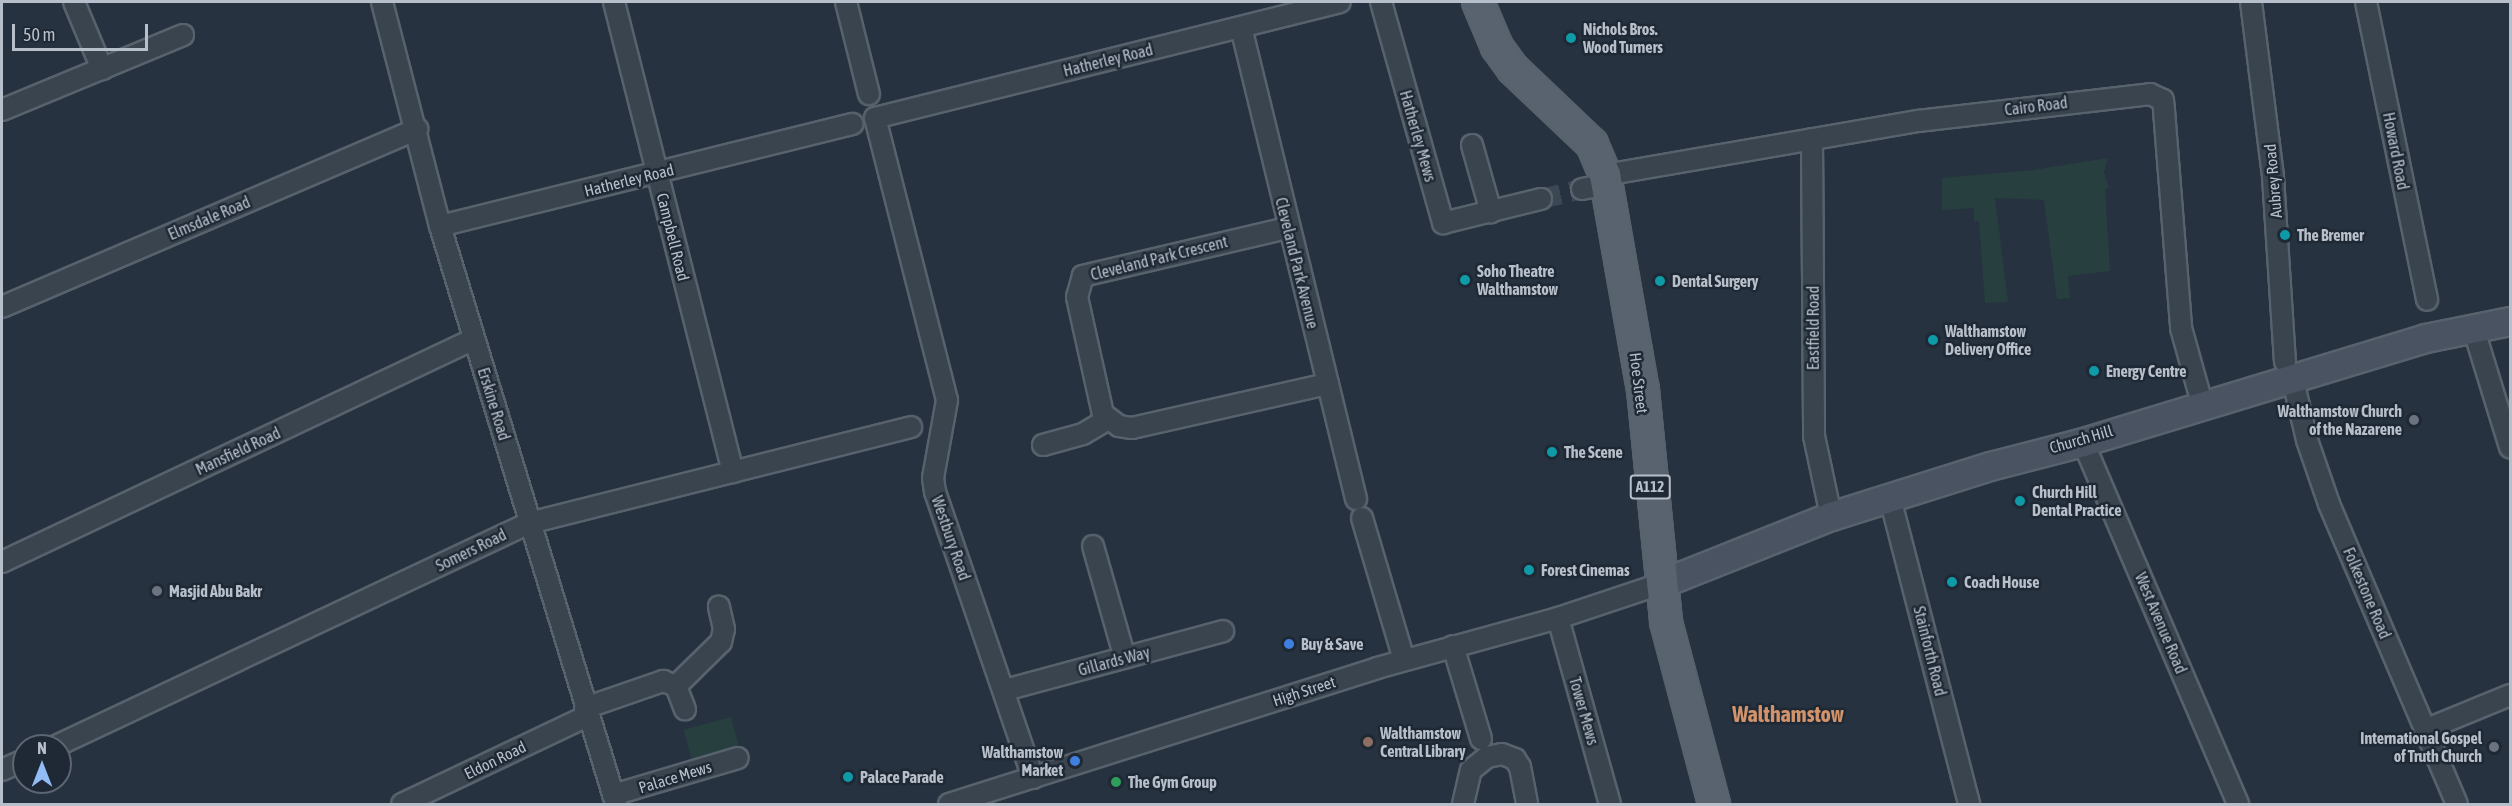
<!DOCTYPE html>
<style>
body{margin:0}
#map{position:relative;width:2512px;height:806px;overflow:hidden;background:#26323f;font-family:"Asap Condensed",sans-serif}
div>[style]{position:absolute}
.green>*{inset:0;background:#283f40;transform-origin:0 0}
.street-tunnel>*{height:20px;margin-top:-10px;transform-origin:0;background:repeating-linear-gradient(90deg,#3c4754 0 20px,transparent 0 30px)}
.roads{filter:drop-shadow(2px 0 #58626d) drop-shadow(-2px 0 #58626d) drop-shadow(0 2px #58626d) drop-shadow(0 -2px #58626d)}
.street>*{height:20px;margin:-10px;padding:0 10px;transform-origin:10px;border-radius:10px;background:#3a444f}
.secondary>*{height:27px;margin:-13.5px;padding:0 13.5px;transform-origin:13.5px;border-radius:13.5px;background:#495362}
.primary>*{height:30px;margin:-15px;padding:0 15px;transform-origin:15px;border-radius:15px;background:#59636f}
.dots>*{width:16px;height:16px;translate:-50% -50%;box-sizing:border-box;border:3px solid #1f2935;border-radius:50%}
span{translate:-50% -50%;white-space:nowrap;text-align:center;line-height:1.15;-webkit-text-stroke:5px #1f2935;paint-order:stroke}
.shield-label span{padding:2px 4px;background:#1f2935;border:2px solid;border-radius:4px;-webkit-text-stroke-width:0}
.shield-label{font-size:15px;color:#b7bfca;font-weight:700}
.poi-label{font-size:16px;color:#b7bfca;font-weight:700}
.left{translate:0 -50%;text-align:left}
.right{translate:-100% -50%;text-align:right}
.street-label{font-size:16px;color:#b7bfca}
.district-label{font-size:22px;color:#d2936a;font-weight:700}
.frame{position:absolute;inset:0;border:3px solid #b7bfca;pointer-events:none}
.north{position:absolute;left:12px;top:734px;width:60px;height:60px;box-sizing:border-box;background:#1f2935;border:2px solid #5c6571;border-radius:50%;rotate:0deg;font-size:16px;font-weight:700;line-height:24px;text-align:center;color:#b7bfca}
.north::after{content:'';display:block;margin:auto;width:21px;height:27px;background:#91bcf5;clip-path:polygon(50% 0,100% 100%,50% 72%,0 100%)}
.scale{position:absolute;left:12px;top:24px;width:136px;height:27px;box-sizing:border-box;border:3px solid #b7bfca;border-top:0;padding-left:8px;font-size:18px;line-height:21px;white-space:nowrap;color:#b7bfca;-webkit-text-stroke:4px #1f2935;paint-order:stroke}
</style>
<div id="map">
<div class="green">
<i style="clip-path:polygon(2108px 158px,2104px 172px,2109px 188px,2105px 189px,2110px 271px,2068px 276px,2070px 298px,2057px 299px,2044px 200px,1995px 198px,2008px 302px,1985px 303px,1979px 221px,1974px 221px,1974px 208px,1942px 210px,1942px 178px,2033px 170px)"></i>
<i style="left:731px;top:717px;width:39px;height:49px;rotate:75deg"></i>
</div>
<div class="street-tunnel">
<i style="left:1541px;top:199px;width:42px;rotate:-13.7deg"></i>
</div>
<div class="roads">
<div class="street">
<i style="left:74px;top:2px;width:73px;rotate:67.3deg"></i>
<i style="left:382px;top:2px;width:231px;rotate:75.5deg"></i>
<i style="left:440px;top:226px;width:604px;rotate:73.06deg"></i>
<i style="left:614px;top:2px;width:485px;rotate:75.8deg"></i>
<i style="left:846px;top:2px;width:95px;rotate:76deg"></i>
<i style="left:1381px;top:2px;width:230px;rotate:74.3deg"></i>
<i style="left:1443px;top:223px;width:101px;rotate:-13.8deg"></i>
<i style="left:2251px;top:2px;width:176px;rotate:82.8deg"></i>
<i style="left:2273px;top:177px;width:185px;rotate:86.3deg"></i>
<i style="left:2366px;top:2px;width:304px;rotate:78.4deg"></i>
<i style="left:1241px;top:27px;width:486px;rotate:76.3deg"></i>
<i style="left:2px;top:110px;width:196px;rotate:-22.5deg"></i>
<i style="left:1812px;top:139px;width:297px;rotate:89.6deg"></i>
<i style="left:1814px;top:436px;width:82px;rotate:78deg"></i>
<i style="left:1472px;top:145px;width:70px;rotate:74.2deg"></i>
<i style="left:1605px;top:175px;width:318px;rotate:-9.8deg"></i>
<i style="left:1918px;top:121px;width:234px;rotate:-6.6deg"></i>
<i style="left:2150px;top:94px;width:14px;rotate:25deg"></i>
<i style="left:2163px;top:100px;width:10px;rotate:84deg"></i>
<i style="left:2164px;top:110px;width:219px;rotate:85.5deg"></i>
<i style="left:2181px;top:328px;width:78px;rotate:74.4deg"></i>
<i style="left:1582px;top:189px;width:25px;rotate:-11deg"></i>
<i style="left:440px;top:226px;width:425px;rotate:-13.9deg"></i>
<i style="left:1287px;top:228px;width:210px;rotate:166.8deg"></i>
<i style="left:1083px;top:276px;width:22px;rotate:106deg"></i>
<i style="left:1077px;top:297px;width:120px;rotate:77.5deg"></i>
<i style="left:1103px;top:414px;width:20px;rotate:37deg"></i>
<i style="left:1119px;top:426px;width:13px;rotate:9deg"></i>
<i style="left:1132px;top:428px;width:201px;rotate:-12.7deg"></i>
<i style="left:2px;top:307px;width:452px;rotate:-23.2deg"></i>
<i style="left:2473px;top:327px;width:126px;rotate:72.9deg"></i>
<i style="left:2292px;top:376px;width:66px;rotate:76.8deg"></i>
<i style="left:2307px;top:440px;width:68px;rotate:71deg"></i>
<i style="left:2329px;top:504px;width:326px;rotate:66.9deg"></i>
<i style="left:2083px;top:442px;width:394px;rotate:66.8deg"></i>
<i style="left:1043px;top:445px;width:41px;rotate:-15.4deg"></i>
<i style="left:1083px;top:434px;width:27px;rotate:-31deg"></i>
<i style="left:1890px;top:498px;width:316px;rotate:75.5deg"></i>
<i style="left:1362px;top:518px;width:148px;rotate:73.5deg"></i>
<i style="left:1093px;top:546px;width:116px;rotate:74.1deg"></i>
<i style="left:2px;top:562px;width:522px;rotate:-25.29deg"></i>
<i style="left:1558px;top:618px;width:193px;rotate:74.4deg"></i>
<i style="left:1453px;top:646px;width:97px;rotate:73.2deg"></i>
<i style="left:676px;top:686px;width:63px;rotate:-44.4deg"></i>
<i style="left:721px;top:642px;width:13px;rotate:-77deg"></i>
<i style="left:724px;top:629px;width:23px;rotate:-103deg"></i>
<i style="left:1005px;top:690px;width:226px;rotate:-15.1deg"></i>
<i style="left:585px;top:708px;width:83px;rotate:-19.1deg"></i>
<i style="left:663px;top:681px;width:14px;rotate:21deg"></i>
<i style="left:676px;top:686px;width:25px;rotate:69deg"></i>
<i style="left:2425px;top:730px;width:92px;rotate:-22.4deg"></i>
<i style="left:56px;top:746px;width:523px;rotate:-25.24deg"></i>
<i style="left:529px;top:523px;width:394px;rotate:-14.1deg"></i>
<i style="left:2px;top:770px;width:24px;rotate:-24deg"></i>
<i style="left:1033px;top:778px;width:302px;rotate:-108.9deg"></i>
<i style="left:935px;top:492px;width:14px;rotate:-98deg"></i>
<i style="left:933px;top:478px;width:79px;rotate:-79.8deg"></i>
<i style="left:947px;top:400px;width:291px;rotate:-104.3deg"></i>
<i style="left:875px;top:118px;width:479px;rotate:-14deg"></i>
<i style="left:613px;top:795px;width:130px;rotate:-16.5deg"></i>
<i style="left:402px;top:804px;width:205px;rotate:-25.4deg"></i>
<i style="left:949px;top:804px;width:449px;rotate:-17.6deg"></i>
<i style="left:1377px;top:668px;width:188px;rotate:-15.4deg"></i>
<i style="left:1558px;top:618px;width:108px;rotate:-18.4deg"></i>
<i style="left:1463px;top:804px;width:35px;rotate:-77deg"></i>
<i style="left:1471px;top:770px;width:21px;rotate:-39deg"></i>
<i style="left:1487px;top:757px;width:15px;rotate:-11deg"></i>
<i style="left:1502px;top:754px;width:14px;rotate:21deg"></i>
<i style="left:1515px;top:759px;width:9px;rotate:58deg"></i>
<i style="left:1520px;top:767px;width:38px;rotate:79deg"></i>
</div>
<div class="secondary">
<i style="left:1660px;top:584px;width:184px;rotate:-21.7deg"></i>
<i style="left:1831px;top:516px;width:167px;rotate:-17.5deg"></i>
<i style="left:1990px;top:466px;width:96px;rotate:-14.5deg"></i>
<i style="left:2083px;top:442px;width:357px;rotate:-16.9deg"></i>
<i style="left:2425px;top:338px;width:87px;rotate:-11.3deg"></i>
</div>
<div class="primary">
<i style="left:1478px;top:2px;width:49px;rotate:67.1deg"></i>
<i style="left:1497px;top:47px;width:27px;rotate:54deg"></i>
<i style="left:1513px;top:69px;width:109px;rotate:43.5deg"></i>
<i style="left:1592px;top:144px;width:34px;rotate:67deg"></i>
<i style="left:1605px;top:175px;width:218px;rotate:80deg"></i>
<i style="left:1643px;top:390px;width:233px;rotate:84.3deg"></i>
<i style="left:1666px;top:622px;width:188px;rotate:75.2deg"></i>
</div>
</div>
<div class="dots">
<i style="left:1571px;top:38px;background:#0f9aa8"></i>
<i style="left:2285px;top:235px;background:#0f9aa8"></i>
<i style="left:1465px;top:280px;background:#0f9aa8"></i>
<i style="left:1660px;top:281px;background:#0f9aa8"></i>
<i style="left:1933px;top:340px;background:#0f9aa8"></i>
<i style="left:2094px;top:371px;background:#0f9aa8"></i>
<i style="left:2414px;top:420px;background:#6b7280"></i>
<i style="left:1552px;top:452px;background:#0f9aa8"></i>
<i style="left:2020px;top:501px;background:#0f9aa8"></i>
<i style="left:1529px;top:570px;background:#0f9aa8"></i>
<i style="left:1952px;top:582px;background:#0f9aa8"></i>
<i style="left:157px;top:591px;background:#6b7280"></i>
<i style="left:1289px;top:644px;background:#3f7fe0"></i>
<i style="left:1368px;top:742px;background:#8d6e63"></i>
<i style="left:2494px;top:747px;background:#6b7280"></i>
<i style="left:1075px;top:761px;background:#3f7fe0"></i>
<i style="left:848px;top:777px;background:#0f9aa8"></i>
<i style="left:1116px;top:782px;background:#2e9e5b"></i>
</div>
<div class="shield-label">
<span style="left:1650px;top:487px">A112</span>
</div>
<div class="poi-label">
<span class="left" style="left:1583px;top:38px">Nichols Bros.<br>Wood Turners</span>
<span class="left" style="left:2297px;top:235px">The Bremer</span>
<span class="left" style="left:1477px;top:280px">Soho Theatre<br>Walthamstow</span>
<span class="left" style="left:1672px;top:281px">Dental Surgery</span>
<span class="left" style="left:1945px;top:340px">Walthamstow<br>Delivery Office</span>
<span class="left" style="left:2106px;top:371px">Energy Centre</span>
<span class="right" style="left:2402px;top:420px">Walthamstow Church<br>of the Nazarene</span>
<span class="left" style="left:1564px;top:452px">The Scene</span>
<span class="left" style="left:2032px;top:501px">Church Hill<br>Dental Practice</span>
<span class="left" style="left:1541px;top:570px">Forest Cinemas</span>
<span class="left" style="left:1964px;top:582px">Coach House</span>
<span class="left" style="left:169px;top:591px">Masjid Abu Bakr</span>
<span class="left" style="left:1301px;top:644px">Buy &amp; Save</span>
<span class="left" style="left:1380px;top:742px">Walthamstow<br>Central Library</span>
<span class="right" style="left:2482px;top:747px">International Gospel<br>of Truth Church</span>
<span class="right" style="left:1063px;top:761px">Walthamstow<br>Market</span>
<span class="left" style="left:860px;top:777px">Palace Parade</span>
<span class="left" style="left:1128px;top:782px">The Gym Group</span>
</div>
<div class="street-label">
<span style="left:1108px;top:60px;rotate:-14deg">Hatherley Road</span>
<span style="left:2036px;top:106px;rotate:-7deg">Cairo Road</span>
<span style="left:1418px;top:136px;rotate:74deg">Hatherley Mews</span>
<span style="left:2396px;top:151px;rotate:79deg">Howard Road</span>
<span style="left:629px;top:180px;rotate:-14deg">Hatherley Road</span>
<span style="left:2273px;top:181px;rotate:-95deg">Aubrey Road</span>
<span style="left:209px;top:218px;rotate:-23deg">Elmsdale Road</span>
<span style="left:673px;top:237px;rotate:76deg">Campbell Road</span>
<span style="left:1159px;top:258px;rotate:-14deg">Cleveland Park Crescent</span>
<span style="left:1297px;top:263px;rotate:76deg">Cleveland Park Avenue</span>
<span style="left:1813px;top:328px;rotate:-90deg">Eastfield Road</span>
<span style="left:1639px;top:383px;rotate:83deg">Hoe Street</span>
<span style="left:494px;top:404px;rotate:73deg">Erskine Road</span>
<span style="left:2081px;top:439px;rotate:-16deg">Church Hill</span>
<span style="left:238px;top:451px;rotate:-25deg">Mansfield Road</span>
<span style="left:951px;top:538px;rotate:71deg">Westbury Road</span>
<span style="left:471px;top:550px;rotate:-26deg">Somers Road</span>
<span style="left:2367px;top:593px;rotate:67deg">Folkestone Road</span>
<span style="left:2161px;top:623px;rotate:67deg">West Avenue Road</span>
<span style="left:1930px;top:651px;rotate:76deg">Stainforth Road</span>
<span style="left:1114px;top:661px;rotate:-15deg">Gillards Way</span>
<span style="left:1304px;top:691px;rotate:-18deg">High Street</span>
<span style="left:1584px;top:711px;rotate:74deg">Tower Mews</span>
<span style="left:495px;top:760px;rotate:-26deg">Eldon Road</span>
<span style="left:675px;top:777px;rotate:-17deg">Palace Mews</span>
</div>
<div class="district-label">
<span style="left:1788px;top:715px">Walthamstow</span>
</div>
<div class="frame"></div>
<div class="north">N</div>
<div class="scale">50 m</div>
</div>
